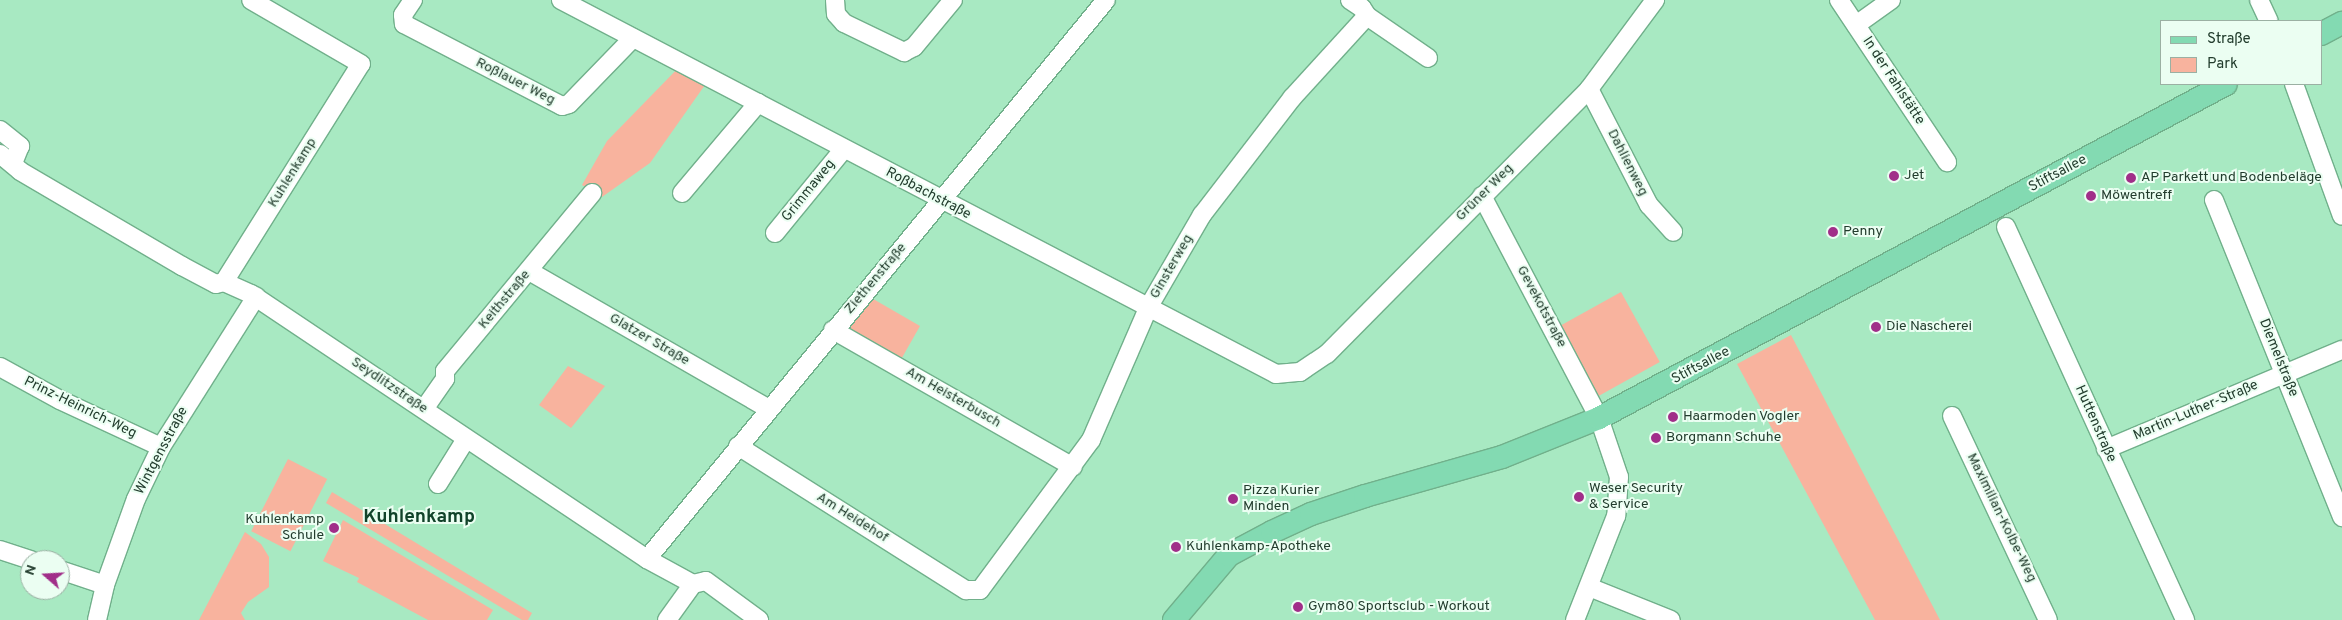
<!DOCTYPE html>
<meta charset="utf-8">
<style>
body{margin:0}
#map{position:relative;width:2342px;height:620px;overflow:hidden;background:#a8e9c2;font-family:Overpass,sans-serif}
div>[style]{position:absolute}
.green>*{inset:0;background:#f8b39e;transform-origin:0 0}
.roads{filter:drop-shadow(1px 0 #71b08b) drop-shadow(-1px 0 #71b08b) drop-shadow(0 1px #71b08b) drop-shadow(0 -1px #71b08b)}
.minor>*{height:18px;margin:-9px;padding:0 9px;transform-origin:9px;border-radius:9px;background:#fff}
.major>*{height:22px;margin:-11px;padding:0 11px;transform-origin:11px;border-radius:11px;background:#83dab2}
.dots>*{width:14px;height:14px;translate:-50% -50%;box-sizing:border-box;border:2px solid #ebfef2;border-radius:50%}
span{translate:-50% -50%;white-space:nowrap;text-align:center;line-height:1.15;-webkit-text-stroke:4px #ebfef2;paint-order:stroke}
.street-label{font-size:14px;color:#223c2d}
.poi-label{font-size:14px;color:#223c2d}
.left{translate:0 -50%;text-align:left}
.right{translate:-100% -50%;text-align:right}
.district-label{font-size:19px;color:#11432a;font-weight:700}
.legend{position:absolute;left:2160px;top:20px;width:162px;height:65px;box-sizing:border-box;background:#ebfef2;border:1px solid #9bb0a3;margin:0;padding:6px 9px;list-style:none;font-size:15px;color:#223c2d}
.legend li{display:flex;align-items:center;gap:10px;height:25px}
.legend b{width:25px;border:1px solid #9bb0a3}
.north{position:absolute;left:20px;top:550px;width:50px;height:50px;box-sizing:border-box;background:#ebfef2;border:1px solid #9bb0a3;border-radius:50%;rotate:289deg;font-size:14px;font-weight:700;line-height:20px;text-align:center;color:#223c2d}
.north::after{content:'';display:block;margin:auto;width:18px;height:22px;background:#a12e89;clip-path:polygon(50% 0,100% 100%,50% 72%,0 100%)}
</style>
<div id="map">
<div class="green">
<i style="clip-path:polygon(685px 61px,712px 75px,650px 163px,602px 197px,582px 185px,607px 141px)"></i>
<i style="left:1621px;top:292px;width:80px;height:71px;rotate:61deg"></i>
<i style="clip-path:polygon(868px 296px,920px 326px,899px 363px,855px 339px,847px 328px)"></i>
<i style="clip-path:polygon(1791px 335px,1940px 620px,1875px 620px,1737px 364px)"></i>
<i style="clip-path:polygon(568px 366px,605px 386px,571px 428px,539px 405px)"></i>
<i style="left:288px;top:459px;width:44px;height:81px;rotate:27deg"></i>
<i style="clip-path:polygon(332px 492px,532px 613px,528px 620px,522px 620px,326px 503px)"></i>
<i style="clip-path:polygon(343px 520px,493px 610px,487px 620px,428px 620px,357px 582px,359px 578px,323px 561px)"></i>
<i style="clip-path:polygon(245px 532px,261px 544px,269px 557px,269px 587px,248px 602px,241px 613px,245px 620px,199px 620px)"></i>
</div>
<div class="roads">
<div class="minor">
<i style="left:413px;top:0;width:18px;rotate:124deg"></i>
<i style="left:403px;top:15px;width:9px;rotate:84deg"></i>
<i style="left:404px;top:24px;width:178px;rotate:27.4deg"></i>
<i style="left:562px;top:106px;width:7px;rotate:-16deg"></i>
<i style="left:569px;top:104px;width:92px;rotate:-45.9deg"></i>
<i style="left:561px;top:0;width:807px;rotate:27.61deg"></i>
<i style="left:1276px;top:374px;width:24px;rotate:-5deg"></i>
<i style="left:1300px;top:372px;width:32px;rotate:-34deg"></i>
<i style="left:1327px;top:354px;width:373px;rotate:-45.3deg"></i>
<i style="left:1589px;top:89px;width:111px;rotate:-53.4deg"></i>
<i style="left:835px;top:0;width:14px;rotate:86deg"></i>
<i style="left:836px;top:14px;width:12px;rotate:48deg"></i>
<i style="left:844px;top:23px;width:67px;rotate:25.8deg"></i>
<i style="left:904px;top:52px;width:11px;rotate:-27deg"></i>
<i style="left:914px;top:47px;width:61px;rotate:-50.3deg"></i>
<i style="left:1350px;top:0;width:14px;rotate:34deg"></i>
<i style="left:1362px;top:8px;width:9px;rotate:58deg"></i>
<i style="left:1367px;top:16px;width:74px;rotate:34.5deg"></i>
<i style="left:1839px;top:0;width:195px;rotate:56.3deg"></i>
<i style="left:2259px;top:0;width:23px;rotate:65deg"></i>
<i style="left:1856px;top:25px;width:43px;rotate:-35.5deg"></i>
<i style="left:2294px;top:84px;width:140px;rotate:70deg"></i>
<i style="left:1589px;top:89px;width:131px;rotate:62.7deg"></i>
<i style="left:1649px;top:205px;width:36px;rotate:48deg"></i>
<i style="left:0;top:130px;width:26px;rotate:39deg"></i>
<i style="left:20px;top:146px;width:18px;rotate:112deg"></i>
<i style="left:0;top:154px;width:26px;rotate:40deg"></i>
<i style="left:20px;top:171px;width:188px;rotate:30.4deg"></i>
<i style="left:182px;top:266px;width:38px;rotate:28deg"></i>
<i style="left:216px;top:284px;width:8px;rotate:-14deg"></i>
<i style="left:224px;top:282px;width:30px;rotate:24deg"></i>
<i style="left:251px;top:294px;width:476px;rotate:33.8deg"></i>
<i style="left:647px;top:559px;width:52px;rotate:28.5deg"></i>
<i style="left:693px;top:584px;width:13px;rotate:-13deg"></i>
<i style="left:706px;top:581px;width:66px;rotate:36.3deg"></i>
<i style="left:682px;top:193px;width:118px;rotate:-49.8deg"></i>
<i style="left:1482px;top:196px;width:251px;rotate:62.2deg"></i>
<i style="left:1599px;top:418px;width:62px;rotate:71.3deg"></i>
<i style="left:1619px;top:477px;width:39px;rotate:94deg"></i>
<i style="left:1616px;top:516px;width:112px;rotate:111.5deg"></i>
<i style="left:2214px;top:200px;width:342px;rotate:68deg"></i>
<i style="left:2006px;top:227px;width:432px;rotate:65.5deg"></i>
<i style="left:775px;top:233px;width:107px;rotate:-50.7deg"></i>
<i style="left:529px;top:271px;width:277px;rotate:29.9deg"></i>
<i style="left:224px;top:282px;width:257px;rotate:-57.9deg"></i>
<i style="left:361px;top:64px;width:127px;rotate:-149.8deg"></i>
<i style="left:833px;top:330px;width:276px;rotate:29.7deg"></i>
<i style="left:0;top:367px;width:68px;rotate:28.8deg"></i>
<i style="left:60px;top:400px;width:111px;rotate:25deg"></i>
<i style="left:424px;top:409px;width:37px;rotate:-55deg"></i>
<i style="left:445px;top:379px;width:8px;rotate:-90deg"></i>
<i style="left:445px;top:371px;width:231px;rotate:-50.4deg"></i>
<i style="left:1952px;top:416px;width:225px;rotate:64.8deg"></i>
<i style="left:738px;top:446px;width:270px;rotate:32.3deg"></i>
<i style="left:966px;top:590px;width:14px"></i>
<i style="left:980px;top:590px;width:187px;rotate:-53.5deg"></i>
<i style="left:1091px;top:440px;width:144px;rotate:-66.6deg"></i>
<i style="left:1148px;top:308px;width:108px;rotate:-59.9deg"></i>
<i style="left:1202px;top:215px;width:148px;rotate:-52.4deg"></i>
<i style="left:1292px;top:98px;width:111px;rotate:-47.6deg"></i>
<i style="left:2106px;top:449px;width:256px;rotate:-22.8deg"></i>
<i style="left:438px;top:484px;width:53px;rotate:-58.1deg"></i>
<i style="left:0;top:550px;width:33px;rotate:18deg"></i>
<i style="left:647px;top:559px;width:723px;rotate:-50.61deg"></i>
<i style="left:60px;top:570px;width:47px;rotate:18.4deg"></i>
<i style="left:1589px;top:587px;width:88px;rotate:21.9deg"></i>
<i style="left:97px;top:620px;width:36px;rotate:-77deg"></i>
<i style="left:105px;top:585px;width:91px;rotate:-70.2deg"></i>
<i style="left:136px;top:499px;width:58px;rotate:-64.3deg"></i>
<i style="left:161px;top:447px;width:178px;rotate:-57.7deg"></i>
<i style="left:667px;top:620px;width:44px;rotate:-54.2deg"></i>
</div>
<div class="major">
<i style="left:2321px;top:34px;width:24px;rotate:-28deg"></i>
<i style="left:1174px;top:620px;width:85px;rotate:-49.8deg"></i>
<i style="left:1229px;top:555px;width:49px;rotate:-28.1deg"></i>
<i style="left:1272px;top:532px;width:43px;rotate:-24.8deg"></i>
<i style="left:1311px;top:514px;width:57px;rotate:-18.4deg"></i>
<i style="left:1365px;top:496px;width:142px;rotate:-15.9deg"></i>
<i style="left:1502px;top:457px;width:105px;rotate:-21.9deg"></i>
<i style="left:1599px;top:418px;width:710px;rotate:-28.04deg"></i>
</div>
</div>
<div class="dots">
<i style="left:1894px;top:176px;background:#a12e89"></i>
<i style="left:2131px;top:178px;background:#a12e89"></i>
<i style="left:2091px;top:196px;background:#a12e89"></i>
<i style="left:1833px;top:232px;background:#a12e89"></i>
<i style="left:1876px;top:327px;background:#a12e89"></i>
<i style="left:1673px;top:417px;background:#a12e89"></i>
<i style="left:1656px;top:438px;background:#a12e89"></i>
<i style="left:1579px;top:497px;background:#a12e89"></i>
<i style="left:1233px;top:499px;background:#a12e89"></i>
<i style="left:334px;top:528px;background:#a12e89"></i>
<i style="left:1176px;top:547px;background:#a12e89"></i>
<i style="left:1298px;top:607px;background:#a12e89"></i>
</div>
<div class="street-label">
<span style="left:1893px;top:81px;rotate:57deg">In der Fahlstätte</span>
<span style="left:515px;top:82px;rotate:27deg">Roßlauer Weg</span>
<span style="left:1627px;top:163px;rotate:63deg">Dahlienweg</span>
<span style="left:293px;top:173px;rotate:-58deg">Kuhlenkamp</span>
<span style="left:2058px;top:174px;rotate:-28deg">Stiftsallee</span>
<span style="left:809px;top:191px;rotate:-51deg">Grimmaweg</span>
<span style="left:1485px;top:193px;rotate:-45deg">Grüner Weg</span>
<span style="left:928px;top:194px;rotate:28deg">Roßbachstraße</span>
<span style="left:1172px;top:267px;rotate:-60deg">Ginsterweg</span>
<span style="left:876px;top:279px;rotate:-50deg">Ziethenstraße</span>
<span style="left:505px;top:300px;rotate:-50deg">Keithstraße</span>
<span style="left:1541px;top:307px;rotate:62deg">Gevekotstraße</span>
<span style="left:649px;top:340px;rotate:30deg">Glatzer Straße</span>
<span style="left:2278px;top:358px;rotate:68deg">Diemelstraße</span>
<span style="left:1701px;top:366px;rotate:-28deg">Stiftsallee</span>
<span style="left:389px;top:386px;rotate:34deg">Seydlitzstraße</span>
<span style="left:953px;top:398px;rotate:30deg">Am Heisterbusch</span>
<span style="left:80px;top:408px;rotate:26deg">Prinz-Heinrich-Weg</span>
<span style="left:2196px;top:411px;rotate:-23deg">Martin-Luther-Straße</span>
<span style="left:2095px;top:424px;rotate:66deg">Huttenstraße</span>
<span style="left:162px;top:451px;rotate:-62deg">Wintgensstraße</span>
<span style="left:852px;top:518px;rotate:32deg">Am Heidehof</span>
<span style="left:2001px;top:518px;rotate:64deg">Maximilian-Kolbe-Weg</span>
</div>
<div class="poi-label">
<span class="left" style="left:1904px;top:176px">Jet</span>
<span class="left" style="left:2141px;top:178px">AP Parkett und Bodenbeläge</span>
<span class="left" style="left:2101px;top:196px">Möwentreff</span>
<span class="left" style="left:1843px;top:232px">Penny</span>
<span class="left" style="left:1886px;top:327px">Die Nascherei</span>
<span class="left" style="left:1683px;top:417px">Haarmoden Vogler</span>
<span class="left" style="left:1666px;top:438px">Borgmann Schuhe</span>
<span class="left" style="left:1589px;top:497px">Weser Security<br>&amp; Service</span>
<span class="left" style="left:1243px;top:499px">Pizza Kurier<br>Minden</span>
<span class="right" style="left:324px;top:528px">Kuhlenkamp<br>Schule</span>
<span class="left" style="left:1186px;top:547px">Kuhlenkamp-Apotheke</span>
<span class="left" style="left:1308px;top:607px">Gym80 Sportsclub - Workout</span>
</div>
<div class="district-label">
<span style="left:419px;top:518px">Kuhlenkamp</span>
</div>
<ul class="legend">
<li><b style="height:6px;background:#83dab2"></b>Straße</li>
<li><b style="height:14px;background:#f8b39e"></b>Park</li>
</ul>
<div class="north">N</div>
</div>
